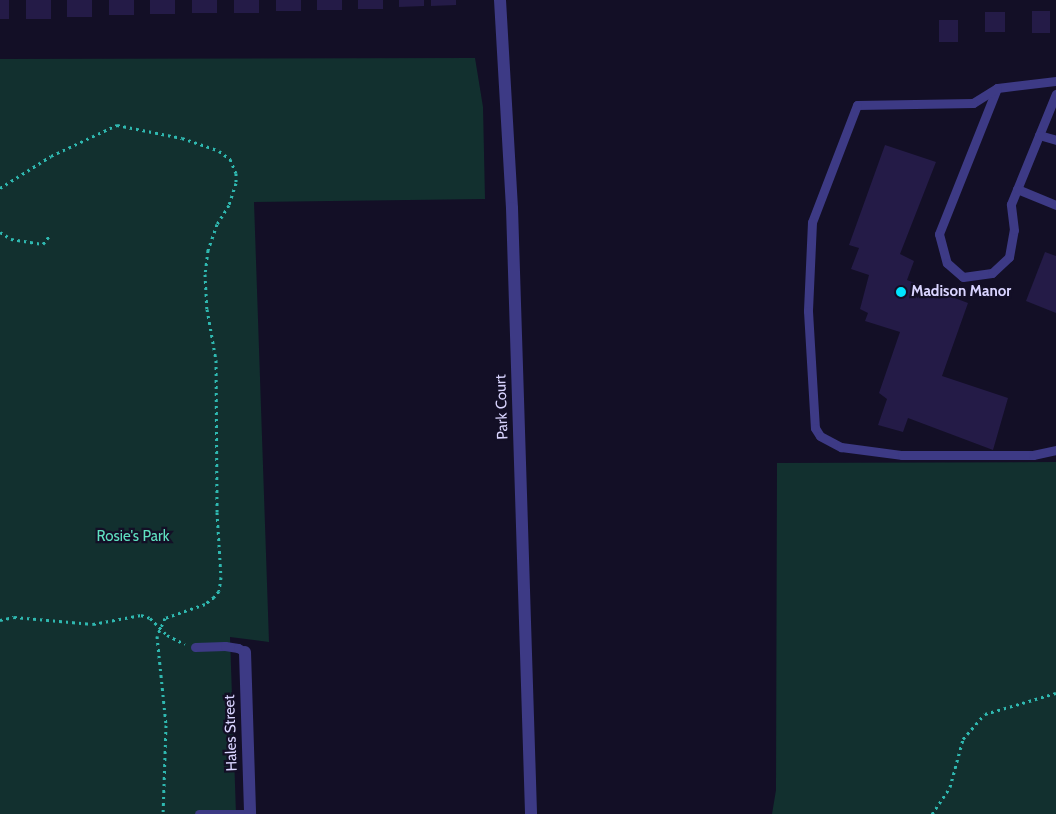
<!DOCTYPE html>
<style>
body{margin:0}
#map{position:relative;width:1056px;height:814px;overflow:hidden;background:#130f26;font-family:Cabin,sans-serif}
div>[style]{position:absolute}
.green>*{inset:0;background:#12302f}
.building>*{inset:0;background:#241b47;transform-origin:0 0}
.path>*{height:3px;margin-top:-1.5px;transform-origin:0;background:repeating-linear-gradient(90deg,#2fb8b0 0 2.5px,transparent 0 6.5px)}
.service>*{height:9px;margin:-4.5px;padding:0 4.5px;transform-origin:4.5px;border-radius:4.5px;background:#3d3a85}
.minor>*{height:12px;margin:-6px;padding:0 6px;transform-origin:6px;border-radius:6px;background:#3d3a85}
.dots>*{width:14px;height:14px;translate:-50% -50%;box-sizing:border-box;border:2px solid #130f26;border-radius:50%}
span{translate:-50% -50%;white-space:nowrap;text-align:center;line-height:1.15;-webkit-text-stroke:4.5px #130f26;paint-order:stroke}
.poi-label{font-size:15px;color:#d9d4ff;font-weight:700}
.left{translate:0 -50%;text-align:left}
.street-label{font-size:15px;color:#d9d4ff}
.park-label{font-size:15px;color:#5fe0c0}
</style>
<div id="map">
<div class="green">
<i style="clip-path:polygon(475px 58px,483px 107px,485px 199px,254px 202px,269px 642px,230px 637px,236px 814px,0 814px,0 59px)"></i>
<i style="clip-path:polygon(1056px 462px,1056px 814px,772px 814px,776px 790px,777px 463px)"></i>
</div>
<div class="building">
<i style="left:0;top:0;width:9px;height:19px"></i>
<i style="left:26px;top:0;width:25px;height:19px"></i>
<i style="left:67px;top:0;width:25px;height:17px"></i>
<i style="left:109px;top:0;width:25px;height:15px"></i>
<i style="left:150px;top:0;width:25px;height:14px"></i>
<i style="left:192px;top:0;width:25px;height:13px"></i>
<i style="left:234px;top:0;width:25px;height:13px"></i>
<i style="left:276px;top:0;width:25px;height:11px"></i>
<i style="left:317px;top:0;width:25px;height:10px"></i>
<i style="left:358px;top:0;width:25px;height:9px"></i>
<i style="clip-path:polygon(399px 0,424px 0,424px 6px,399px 7px)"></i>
<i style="clip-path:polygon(431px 0,456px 0,456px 5px,431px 6px)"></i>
<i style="left:1032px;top:11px;width:18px;height:22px"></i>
<i style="left:1005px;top:12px;width:20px;height:20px;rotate:90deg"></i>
<i style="left:939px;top:20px;width:19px;height:22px"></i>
<i style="clip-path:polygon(885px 145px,936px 162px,900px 254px,914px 261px,907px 280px,968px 303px,942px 376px,1008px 398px,993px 450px,908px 418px,903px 432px,878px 425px,887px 399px,879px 393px,900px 332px,865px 321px,868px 313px,860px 309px,869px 275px,851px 269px,859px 248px,849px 245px)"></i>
<i style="clip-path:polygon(1045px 252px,1056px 256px,1056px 313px,1026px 301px)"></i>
</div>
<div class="path">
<i style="left:0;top:188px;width:60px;rotate:-32.1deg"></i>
<i style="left:51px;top:156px;width:73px;rotate:-25.2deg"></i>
<i style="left:117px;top:125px;width:66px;rotate:11.3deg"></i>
<i style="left:182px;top:138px;width:39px;rotate:19deg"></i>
<i style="left:219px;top:151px;width:14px;rotate:36deg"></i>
<i style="left:230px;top:159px;width:15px;rotate:67deg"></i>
<i style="left:236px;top:173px;width:10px;rotate:90deg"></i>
<i style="left:236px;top:183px;width:23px;rotate:108deg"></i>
<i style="left:229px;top:205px;width:22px;rotate:122deg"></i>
<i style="left:217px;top:224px;width:28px;rotate:109deg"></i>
<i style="left:208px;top:250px;width:24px;rotate:97deg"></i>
<i style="left:205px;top:274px;width:35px;rotate:87deg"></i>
<i style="left:207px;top:309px;width:52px;rotate:80deg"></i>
<i style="left:216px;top:360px;width:152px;rotate:89.6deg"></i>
<i style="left:217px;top:512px;width:65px;rotate:86.5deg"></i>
<i style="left:221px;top:577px;width:14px;rotate:98deg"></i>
<i style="left:219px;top:591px;width:8px;rotate:130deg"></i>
<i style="left:214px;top:597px;width:11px;rotate:142deg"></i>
<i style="left:205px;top:604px;width:42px;rotate:160.7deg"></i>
<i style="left:165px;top:618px;width:20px;rotate:114deg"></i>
<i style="left:157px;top:636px;width:89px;rotate:84.2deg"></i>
<i style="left:166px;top:725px;width:89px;rotate:91.9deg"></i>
<i style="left:0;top:232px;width:13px;rotate:32deg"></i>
<i style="left:11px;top:239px;width:32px;rotate:9deg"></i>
<i style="left:43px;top:244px;width:11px;rotate:-52deg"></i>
<i style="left:0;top:620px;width:14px;rotate:-12deg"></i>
<i style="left:14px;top:617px;width:79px;rotate:5.1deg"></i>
<i style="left:93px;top:624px;width:49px;rotate:-10.6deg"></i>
<i style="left:141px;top:615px;width:9px;rotate:18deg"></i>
<i style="left:150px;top:618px;width:24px;rotate:45deg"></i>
<i style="left:167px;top:635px;width:20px;rotate:27deg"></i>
<i style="left:932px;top:814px;width:32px;rotate:-56deg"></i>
<i style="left:950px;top:787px;width:50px;rotate:-74.8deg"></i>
<i style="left:963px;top:739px;width:33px;rotate:-49deg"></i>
<i style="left:985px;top:714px;width:74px;rotate:-16.5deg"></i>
</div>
<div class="service">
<i style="left:1056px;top:81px;width:59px;rotate:173.2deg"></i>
<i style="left:997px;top:88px;width:157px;rotate:111.7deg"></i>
<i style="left:939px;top:234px;width:30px;rotate:75deg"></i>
<i style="left:947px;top:263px;width:21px;rotate:41deg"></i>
<i style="left:963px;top:277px;width:29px;rotate:-8deg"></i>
<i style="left:992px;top:273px;width:23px;rotate:-43deg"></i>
<i style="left:1009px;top:257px;width:27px;rotate:-80deg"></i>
<i style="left:1014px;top:230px;width:26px;rotate:-97deg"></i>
<i style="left:1011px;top:204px;width:119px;rotate:-67.8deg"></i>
<i style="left:997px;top:88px;width:28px;rotate:148deg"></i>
<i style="left:973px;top:103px;width:116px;rotate:179deg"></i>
<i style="left:857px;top:105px;width:125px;rotate:111deg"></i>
<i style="left:812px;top:222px;width:89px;rotate:92.6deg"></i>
<i style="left:808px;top:311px;width:117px;rotate:86.6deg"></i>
<i style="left:815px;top:428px;width:9px;rotate:58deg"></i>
<i style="left:820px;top:436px;width:24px;rotate:28deg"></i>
<i style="left:841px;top:447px;width:62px;rotate:7.5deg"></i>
<i style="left:902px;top:455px;width:131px"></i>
<i style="left:1033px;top:455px;width:24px;rotate:-12deg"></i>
<i style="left:1039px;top:135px;width:18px;rotate:16deg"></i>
<i style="left:1017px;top:189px;width:42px;rotate:22.3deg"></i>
<i style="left:195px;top:647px;width:30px;rotate:-2deg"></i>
<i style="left:225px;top:646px;width:13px;rotate:9deg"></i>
<i style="left:238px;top:648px;width:8px;rotate:30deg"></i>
<i style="left:199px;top:814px;width:51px"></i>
</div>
<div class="minor">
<i style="left:500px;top:0;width:208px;rotate:86.7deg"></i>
<i style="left:512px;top:208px;width:606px;rotate:88.2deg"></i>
<i style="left:245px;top:652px;width:162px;rotate:88.2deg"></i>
</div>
<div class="dots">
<i style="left:901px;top:292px;background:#00e5ff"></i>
</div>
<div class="poi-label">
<span class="left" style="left:911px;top:292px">Madison Manor</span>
</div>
<div class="street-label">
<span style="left:502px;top:407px;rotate:-92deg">Park Court</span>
<span style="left:231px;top:733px;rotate:-92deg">Hales Street</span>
</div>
<div class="park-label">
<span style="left:133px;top:537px">Rosie's Park</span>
</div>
</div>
